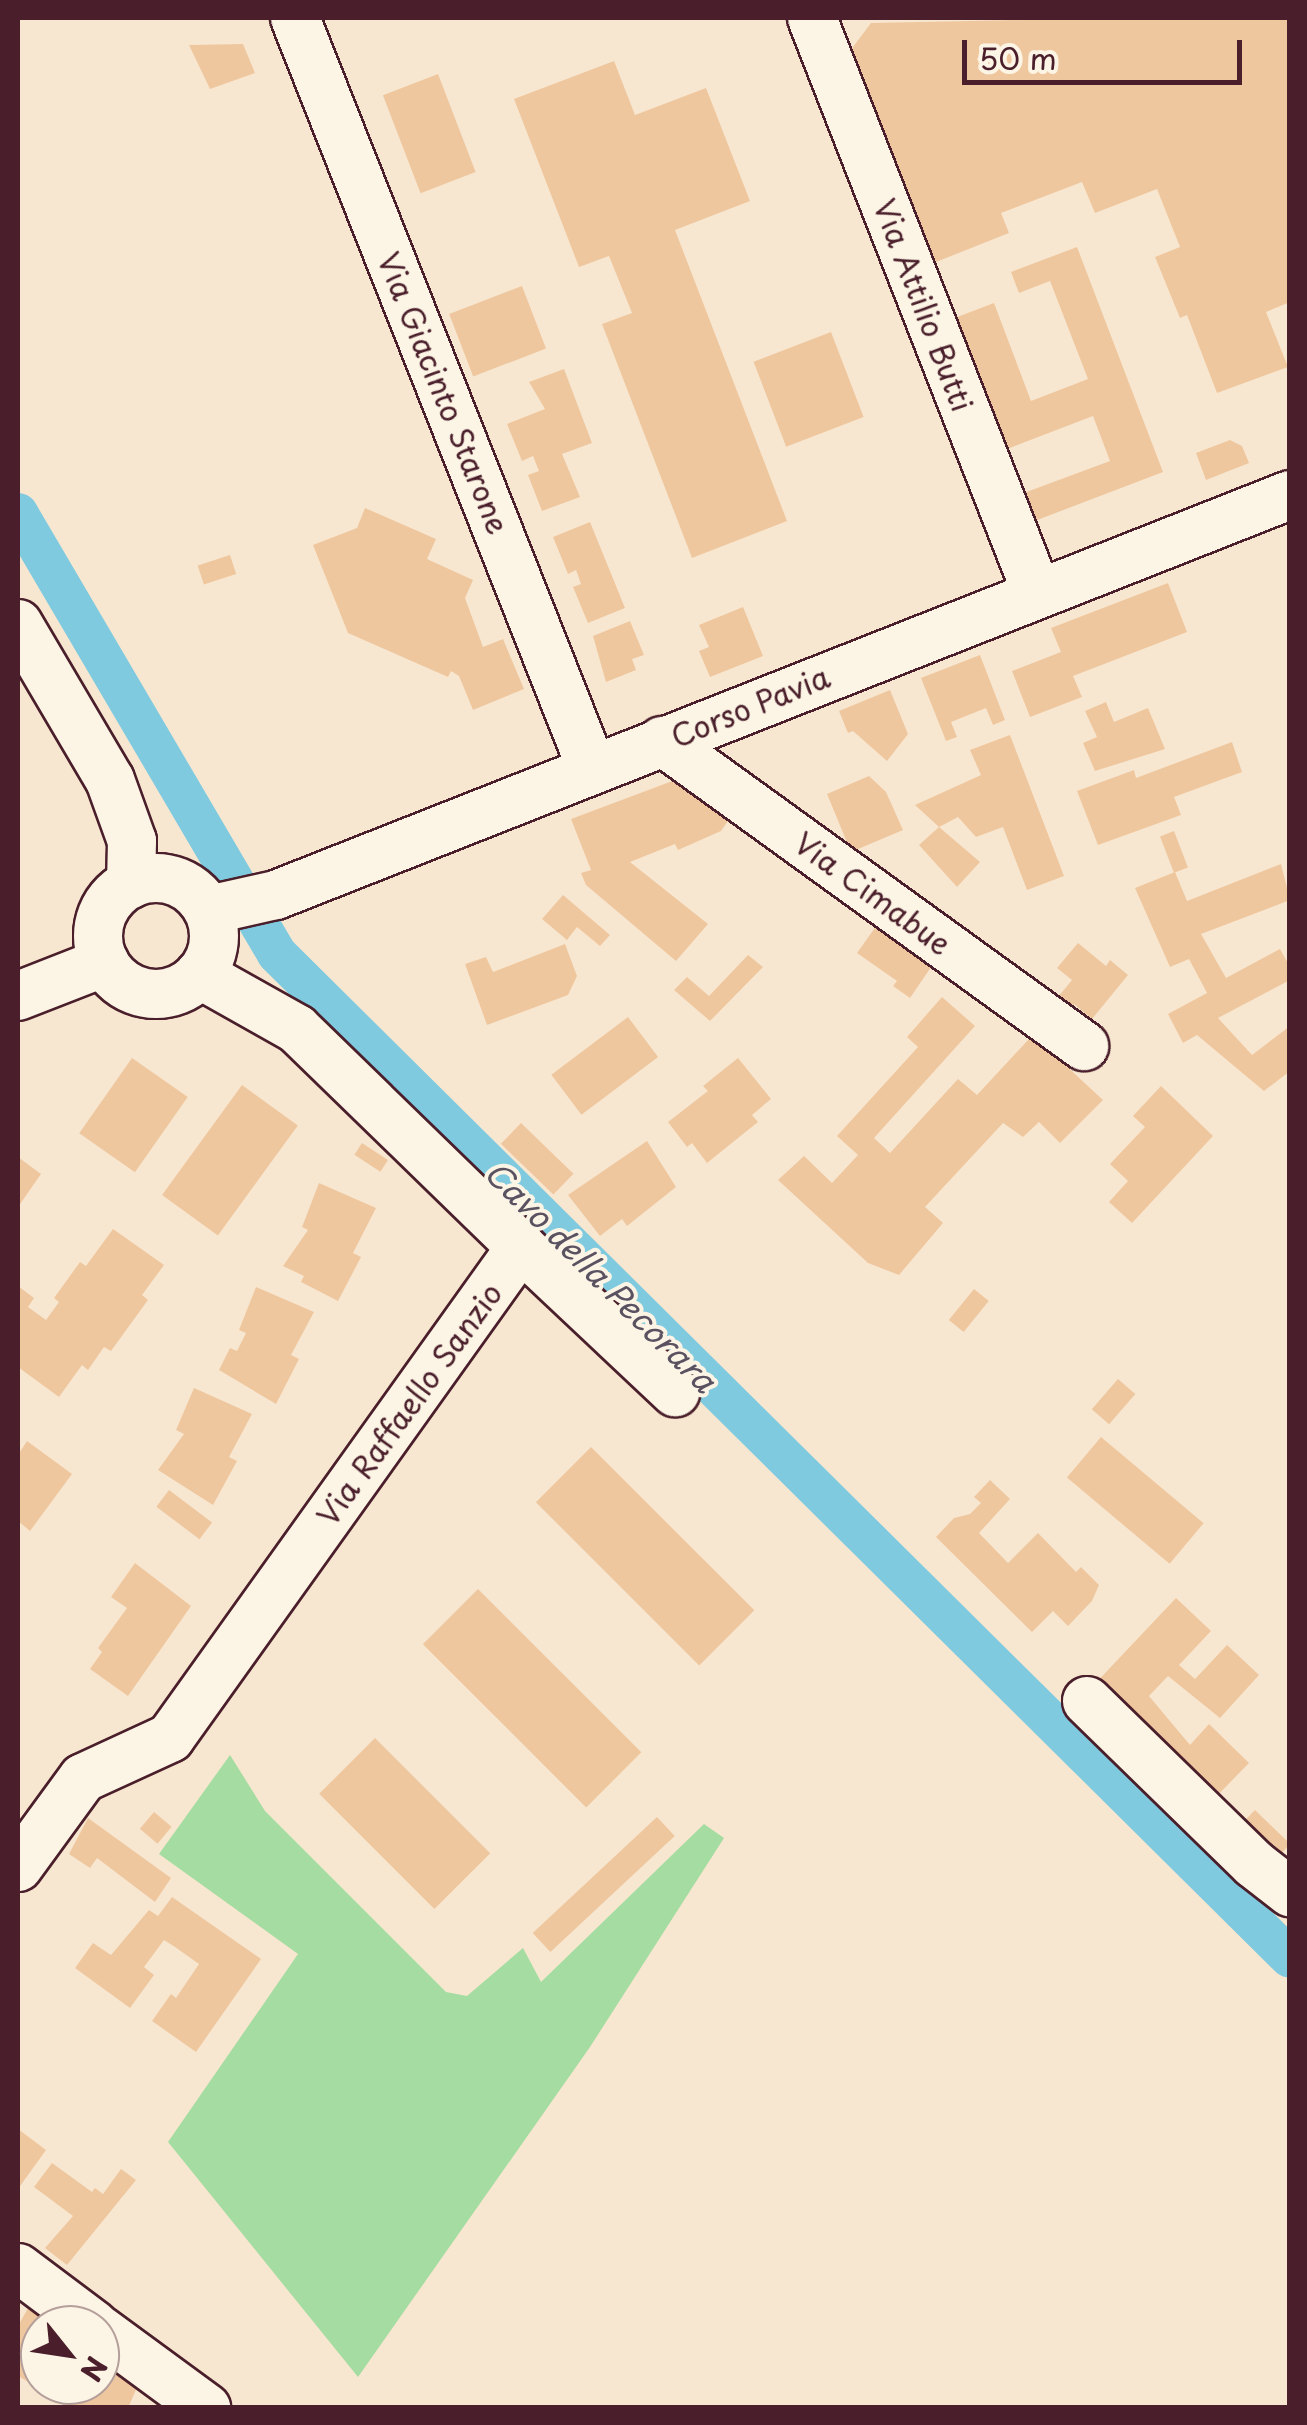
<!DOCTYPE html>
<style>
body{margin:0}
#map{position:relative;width:1307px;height:2425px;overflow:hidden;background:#f8e7d0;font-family:"Playpen Sans",sans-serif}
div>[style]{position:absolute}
.green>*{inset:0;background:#a4dca1}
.canal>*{height:40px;margin:-20px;padding:0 20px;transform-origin:20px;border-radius:20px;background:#80cae0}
.building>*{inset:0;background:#efc79f;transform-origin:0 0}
.roads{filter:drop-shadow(2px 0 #4a1f2b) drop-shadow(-2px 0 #4a1f2b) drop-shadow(0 2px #4a1f2b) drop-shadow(0 -2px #4a1f2b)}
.minor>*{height:48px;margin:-24px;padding:0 24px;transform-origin:24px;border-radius:24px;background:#fcf5e5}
.minor>.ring{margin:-24px;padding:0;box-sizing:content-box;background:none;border:48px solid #fcf5e5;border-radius:50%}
span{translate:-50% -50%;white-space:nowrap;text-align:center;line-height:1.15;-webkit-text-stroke:8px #fcf5e5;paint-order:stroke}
.street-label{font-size:30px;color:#4a1f2b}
.water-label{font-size:32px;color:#5a5261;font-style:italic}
.frame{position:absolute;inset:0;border:20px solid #4a1f2b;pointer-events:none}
.north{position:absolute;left:20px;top:2305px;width:100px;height:100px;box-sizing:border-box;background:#fcf5e5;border:2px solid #b59f9b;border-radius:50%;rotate:120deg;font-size:28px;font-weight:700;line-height:40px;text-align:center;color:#4a1f2b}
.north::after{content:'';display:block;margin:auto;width:35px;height:45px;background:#4a1f2b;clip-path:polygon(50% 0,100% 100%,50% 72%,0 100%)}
.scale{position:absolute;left:962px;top:40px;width:280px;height:45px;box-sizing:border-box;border:5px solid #4a1f2b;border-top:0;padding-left:12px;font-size:30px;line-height:35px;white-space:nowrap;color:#4a1f2b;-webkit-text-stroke:8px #fcf5e5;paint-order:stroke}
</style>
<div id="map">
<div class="green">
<i style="clip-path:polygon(230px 1755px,265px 1811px,446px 1992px,467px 1996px,523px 1948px,541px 1982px,704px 1824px,724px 1838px,590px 2047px,358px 2377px,168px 2142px,298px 1954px,159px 1854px)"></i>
</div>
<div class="canal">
<i style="left:18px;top:513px;width:511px;rotate:59.57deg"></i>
<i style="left:277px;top:954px;width:1426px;rotate:44.74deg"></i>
</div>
<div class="building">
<i style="clip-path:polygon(1125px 18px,1290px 18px,1290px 302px,1266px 312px,1288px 367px,1217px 393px,1187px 315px,1180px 318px,1155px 257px,1180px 247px,1157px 189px,1095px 213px,1082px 182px,1001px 213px,1009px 233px,931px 264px,847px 55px,871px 23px)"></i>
<i style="clip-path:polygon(243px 44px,255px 73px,210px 89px,189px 45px)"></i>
<i style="clip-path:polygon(614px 61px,635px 115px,706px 88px,750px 201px,675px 230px,787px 521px,692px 558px,602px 324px,632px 313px,609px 256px,579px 267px,514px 99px)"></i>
<i style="left:438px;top:74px;width:105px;height:59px;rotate:69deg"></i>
<i style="clip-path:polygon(1077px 247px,1163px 472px,1032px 522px,1021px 494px,1110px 461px,1093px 416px,1002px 451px,952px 319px,994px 303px,1031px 401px,1088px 379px,1050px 281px,1019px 293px,1011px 272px)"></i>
<i style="left:522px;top:286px;width:67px;height:78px;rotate:69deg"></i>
<i style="left:831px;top:332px;width:91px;height:83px;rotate:69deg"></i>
<i style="clip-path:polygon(564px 369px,592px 443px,562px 454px,580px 497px,542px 511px,528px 475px,539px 471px,533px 456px,522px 461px,507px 424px,545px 409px,529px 382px)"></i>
<i style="clip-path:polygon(1230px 440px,1242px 446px,1249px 463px,1206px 480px,1196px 453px)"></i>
<i style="clip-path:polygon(365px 508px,436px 539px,427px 559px,473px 580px,465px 598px,483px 647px,503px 639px,524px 689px,473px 710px,459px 676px,451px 671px,448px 677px,348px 633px,313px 545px,357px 528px)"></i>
<i style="clip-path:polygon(590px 522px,625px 608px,588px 623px,573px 587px,581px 584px,576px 570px,568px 574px,553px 537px)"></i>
<i style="left:230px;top:555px;width:20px;height:34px;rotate:72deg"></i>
<i style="clip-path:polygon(1168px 583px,1187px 632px,1073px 676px,1082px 697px,1030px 717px,1012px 671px,1061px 652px,1051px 628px)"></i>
<i style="clip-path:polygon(743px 607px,763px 656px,710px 677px,699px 651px,709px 647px,699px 625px)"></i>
<i style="clip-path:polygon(630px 621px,644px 655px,632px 659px,636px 670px,606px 682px,593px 636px)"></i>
<i style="clip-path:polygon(980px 655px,1005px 720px,993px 725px,986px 708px,951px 722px,957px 737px,946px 741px,921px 678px)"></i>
<i style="clip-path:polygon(890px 690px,908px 734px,887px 761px,853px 731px,848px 733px,839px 711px)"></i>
<i style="clip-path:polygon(1106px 702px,1114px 722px,1148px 708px,1165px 749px,1095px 771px,1083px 743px,1097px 737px,1085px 711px)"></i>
<i style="clip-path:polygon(1010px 735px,1064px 876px,1027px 890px,1003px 827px,976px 837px,958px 817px,939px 827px,915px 805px,981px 775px,970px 750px)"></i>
<i style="clip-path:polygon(1232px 742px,1242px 772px,1174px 797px,1181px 815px,1098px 845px,1077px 791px,1134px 770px,1136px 778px)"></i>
<i style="clip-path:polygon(869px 776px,886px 792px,903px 830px,851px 852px,827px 794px)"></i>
<i style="clip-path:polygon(683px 777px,735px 811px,721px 831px,678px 850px,675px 844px,630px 862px,708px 924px,676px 961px,586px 885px,581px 873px,591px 870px,571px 819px)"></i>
<i style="clip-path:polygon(939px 827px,980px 862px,957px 887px,919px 845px)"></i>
<i style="left:1174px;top:831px;width:39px;height:15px;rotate:69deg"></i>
<i style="clip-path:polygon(1281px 864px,1290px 900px,1201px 934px,1226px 978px,1280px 949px,1290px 967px,1290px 980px,1218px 1018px,1252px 1055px,1290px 1026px,1290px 1071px,1264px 1091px,1197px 1035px,1183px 1043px,1168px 1014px,1207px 993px,1189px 959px,1170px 967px,1135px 888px,1175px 872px,1187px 901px)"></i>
<i style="clip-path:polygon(563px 895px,610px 935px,600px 946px,577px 927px,567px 940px,542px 919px)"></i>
<i style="clip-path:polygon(884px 915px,940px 954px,910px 998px,893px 986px,897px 981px,857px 953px)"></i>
<i style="clip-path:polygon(1078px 943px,1106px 966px,1110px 960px,1128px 975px,1092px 1019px,1074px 1004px,1067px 1013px,1054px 1002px,1072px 980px,1057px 968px)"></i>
<i style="clip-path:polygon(565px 944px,577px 976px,568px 995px,487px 1025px,465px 964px,486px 957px,493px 972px)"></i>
<i style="clip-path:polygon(748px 955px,763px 967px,710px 1021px,674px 990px,687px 977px,709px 996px)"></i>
<i style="clip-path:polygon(942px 997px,975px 1026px,874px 1138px,890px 1153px,958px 1079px,977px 1095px,1041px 1026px,1074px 1051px,1062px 1062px,1103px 1100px,1060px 1143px,1039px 1122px,1023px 1137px,1003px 1123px,925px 1207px,943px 1223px,899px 1275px,868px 1263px,778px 1180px,804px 1156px,832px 1183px,858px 1155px,837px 1136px,918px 1047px,907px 1037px)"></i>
<i style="left:628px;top:1017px;width:50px;height:96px;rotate:53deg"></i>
<i style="left:132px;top:1058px;width:68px;height:92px;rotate:35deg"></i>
<i style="clip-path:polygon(738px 1058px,771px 1099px,752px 1115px,758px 1122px,707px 1163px,692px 1143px,687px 1147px,668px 1122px,708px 1091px,703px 1086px)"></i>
<i style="left:242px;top:1085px;width:69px;height:136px;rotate:36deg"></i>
<i style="clip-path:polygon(1161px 1086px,1213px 1136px,1132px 1223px,1109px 1202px,1128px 1181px,1110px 1164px,1145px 1127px,1133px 1116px)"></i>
<i style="left:521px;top:1123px;width:73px;height:29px;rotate:44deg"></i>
<i style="clip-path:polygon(647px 1141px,676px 1187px,627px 1226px,622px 1219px,600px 1236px,568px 1195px)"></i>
<i style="left:362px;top:1143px;width:31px;height:14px;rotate:33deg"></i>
<i style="clip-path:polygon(18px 1157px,41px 1174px,18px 1207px)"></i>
<i style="clip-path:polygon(319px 1183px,376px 1208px,353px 1253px,361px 1257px,338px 1301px,301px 1282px,304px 1276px,283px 1266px,308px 1230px,302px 1227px)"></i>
<i style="clip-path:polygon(113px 1229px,164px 1265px,142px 1295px,148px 1300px,111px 1351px,104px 1347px,88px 1370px,82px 1365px,59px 1397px,18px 1367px,18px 1286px,34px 1298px,28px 1307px,46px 1320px,59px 1302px,54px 1298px,80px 1262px,86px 1266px)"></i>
<i style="clip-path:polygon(256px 1287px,314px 1312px,291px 1355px,299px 1359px,276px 1404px,219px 1370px,230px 1348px,237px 1351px,246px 1333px,239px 1330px)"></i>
<i style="left:974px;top:1289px;width:19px;height:40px;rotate:39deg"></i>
<i style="left:1118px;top:1379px;width:23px;height:40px;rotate:41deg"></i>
<i style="clip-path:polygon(194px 1388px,252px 1414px,229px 1457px,237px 1461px,213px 1505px,158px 1470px,184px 1434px,176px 1430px)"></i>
<i style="left:1101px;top:1437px;width:134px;height:53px;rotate:40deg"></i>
<i style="clip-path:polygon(27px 1441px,72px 1474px,30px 1531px,18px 1521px,18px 1455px)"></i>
<i style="left:591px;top:1447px;width:231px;height:78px;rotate:45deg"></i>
<i style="clip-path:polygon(990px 1480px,1010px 1499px,979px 1533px,1008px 1563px,1038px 1533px,1076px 1572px,1081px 1567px,1099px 1585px,1092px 1601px,1068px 1626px,1053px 1611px,1032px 1632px,936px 1537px,954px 1518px,970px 1514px,981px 1503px,974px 1497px)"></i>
<i style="left:169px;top:1490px;width:54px;height:21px;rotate:37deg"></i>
<i style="clip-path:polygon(135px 1563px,191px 1606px,128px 1696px,90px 1669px,102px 1652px,98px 1648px,127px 1608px,111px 1597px)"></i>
<i style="left:478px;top:1589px;width:231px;height:78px;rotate:45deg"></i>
<i style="clip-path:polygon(1176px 1598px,1211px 1631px,1179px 1665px,1195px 1679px,1227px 1645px,1259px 1675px,1220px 1718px,1168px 1676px,1149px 1696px,1190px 1745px,1209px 1724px,1249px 1763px,1209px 1804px,1090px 1689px)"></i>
<i style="left:375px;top:1738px;width:163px;height:79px;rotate:45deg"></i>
<i style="left:1255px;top:1810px;width:49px;height:29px;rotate:44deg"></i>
<i style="left:154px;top:1812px;width:23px;height:22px;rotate:40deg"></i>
<i style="left:657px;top:1817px;width:26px;height:170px;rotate:47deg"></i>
<i style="clip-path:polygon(88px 1818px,171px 1878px,155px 1902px,97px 1858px,90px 1868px,69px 1854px)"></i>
<i style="clip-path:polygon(172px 1897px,261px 1959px,196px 2052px,152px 2021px,171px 1994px,176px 1998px,199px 1964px,175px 1947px,164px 1940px,144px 1967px,154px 1975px,130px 2008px,75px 1968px,93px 1943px,111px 1955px,149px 1910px,158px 1916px)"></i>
<i style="clip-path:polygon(18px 2129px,46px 2150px,18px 2189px)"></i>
<i style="clip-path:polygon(52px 2163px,92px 2192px,95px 2188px,103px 2194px,121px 2169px,136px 2180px,67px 2265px,45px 2248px,73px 2216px,34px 2187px)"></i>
<i style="clip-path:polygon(32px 2301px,57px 2318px,53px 2325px,40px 2325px,40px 2373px,34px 2385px,18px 2376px,18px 2326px)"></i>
<i style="clip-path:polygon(100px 2368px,138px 2385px,128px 2408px,69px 2408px,79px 2385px,100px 2385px)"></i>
</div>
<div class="roads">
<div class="minor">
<i style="left:295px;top:18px;width:808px;rotate:68.42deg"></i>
<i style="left:812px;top:18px;width:617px;rotate:68.63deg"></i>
<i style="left:18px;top:624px;width:181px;rotate:59.5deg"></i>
<i style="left:110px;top:780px;width:65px;rotate:70.2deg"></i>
<i style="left:132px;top:841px;width:43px;rotate:91.3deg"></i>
<i style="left:662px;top:741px;width:521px;rotate:35.86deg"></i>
<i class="ring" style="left:98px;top:878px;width:68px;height:68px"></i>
<i style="left:209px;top:910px;width:69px;rotate:-12.6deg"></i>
<i style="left:276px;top:895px;width:1090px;rotate:-21.53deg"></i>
<i style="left:18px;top:996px;width:93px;rotate:-21.3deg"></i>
<i style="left:521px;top:1247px;width:212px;rotate:43.3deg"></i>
<i style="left:1087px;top:1701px;width:233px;rotate:44.3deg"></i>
<i style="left:1254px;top:1864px;width:46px;rotate:37.9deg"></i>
<i style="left:18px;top:1867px;width:110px;rotate:-53.9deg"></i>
<i style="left:83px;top:1778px;width:96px;rotate:-24.7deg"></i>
<i style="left:170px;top:1738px;width:604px;rotate:-54.44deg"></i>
<i style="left:521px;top:1247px;width:313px;rotate:-135.8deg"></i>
<i style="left:297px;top:1029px;width:112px;rotate:-150.7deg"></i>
<i style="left:18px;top:2268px;width:95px;rotate:36.9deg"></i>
<i style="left:100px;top:2330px;width:132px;rotate:36.3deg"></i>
</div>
</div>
<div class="street-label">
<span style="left:924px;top:305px;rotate:69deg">Via Attilio Butti</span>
<span style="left:444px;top:393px;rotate:68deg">Via Giacinto Starone</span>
<span style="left:750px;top:706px;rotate:-22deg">Corso Pavia</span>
<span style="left:873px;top:893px;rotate:36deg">Via Cimabue</span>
<span style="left:409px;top:1404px;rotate:-54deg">Via Raffaello Sanzio</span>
</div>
<div class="water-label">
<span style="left:601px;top:1276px;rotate:45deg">Cavo della Pecorara</span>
</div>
<div class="frame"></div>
<div class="north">N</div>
<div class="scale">50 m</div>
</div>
